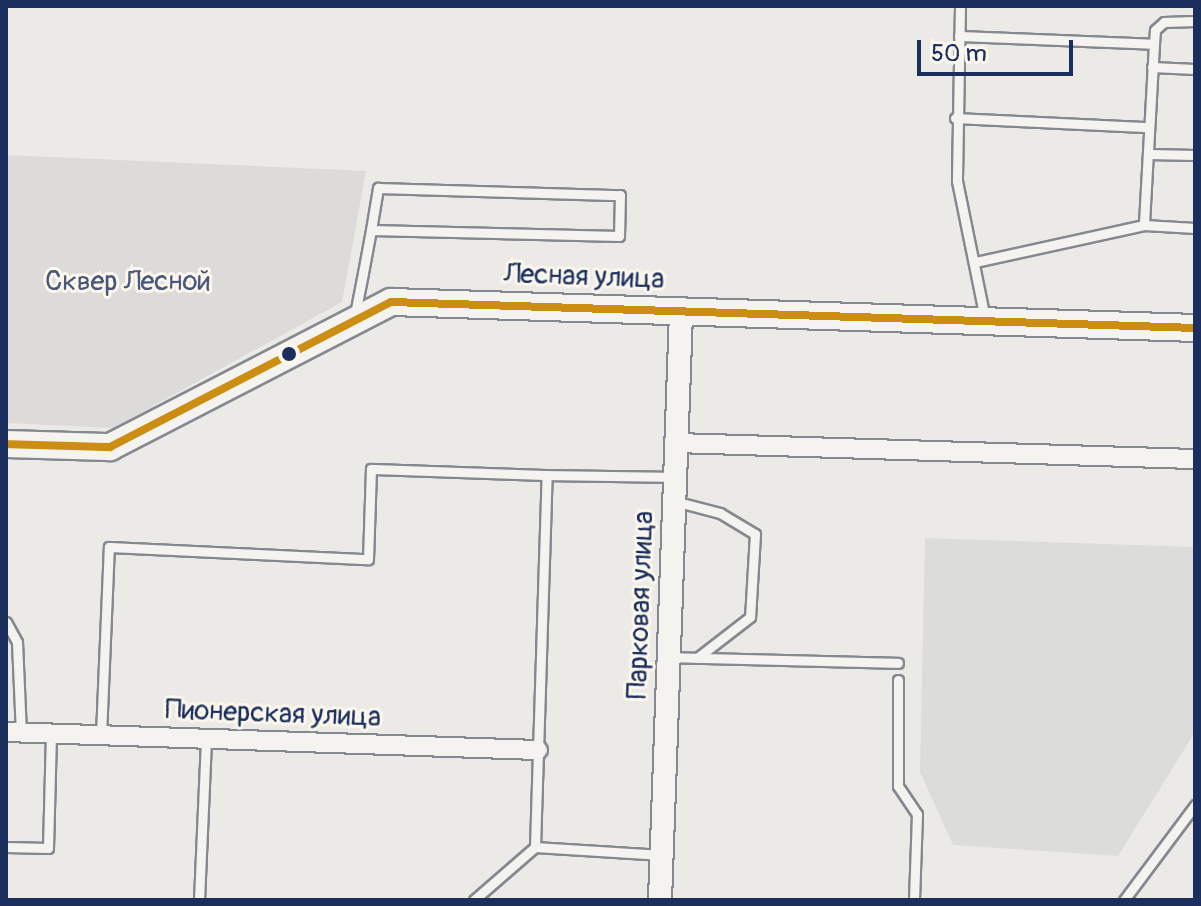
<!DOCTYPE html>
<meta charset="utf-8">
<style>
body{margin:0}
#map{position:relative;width:1201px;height:906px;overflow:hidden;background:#eceae6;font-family:Pangolin,sans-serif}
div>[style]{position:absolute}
.built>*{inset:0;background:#dcdcda}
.green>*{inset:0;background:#dcdbd9}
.roads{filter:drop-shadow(2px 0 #85888f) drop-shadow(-2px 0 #85888f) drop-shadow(0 2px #85888f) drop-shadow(0 -2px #85888f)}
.service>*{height:9px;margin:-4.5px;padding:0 4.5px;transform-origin:4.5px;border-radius:4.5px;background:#f4f3ef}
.minor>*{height:18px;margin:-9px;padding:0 9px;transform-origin:9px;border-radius:9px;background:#f4f3ef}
.tertiary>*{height:22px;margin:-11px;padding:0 11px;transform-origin:11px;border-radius:11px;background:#f4f3ef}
.secondary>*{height:26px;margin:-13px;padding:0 13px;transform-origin:13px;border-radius:13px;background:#f4f3ef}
.bus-1>*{height:8px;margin:-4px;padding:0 4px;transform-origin:4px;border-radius:4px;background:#cb8e13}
.dots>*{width:22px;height:22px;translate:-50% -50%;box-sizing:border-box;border:4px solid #fbf7ec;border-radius:50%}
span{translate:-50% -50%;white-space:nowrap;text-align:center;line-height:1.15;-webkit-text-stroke:6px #fbf7ec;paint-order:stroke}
.street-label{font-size:28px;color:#1b2f5e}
.park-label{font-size:28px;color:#48577a}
.frame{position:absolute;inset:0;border:8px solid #1b2f5e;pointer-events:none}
.scale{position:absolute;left:917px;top:40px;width:156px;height:36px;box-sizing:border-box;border:4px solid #1b2f5e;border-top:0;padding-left:10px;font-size:24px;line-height:28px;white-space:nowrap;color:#1b2f5e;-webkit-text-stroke:6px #fbf7ec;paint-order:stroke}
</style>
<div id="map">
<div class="built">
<i style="clip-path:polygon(925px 538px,1195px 547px,1195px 732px,1118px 856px,953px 845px,920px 772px)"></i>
</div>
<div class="green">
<i style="clip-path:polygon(6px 155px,366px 171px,342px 302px,113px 428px,6px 423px)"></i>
</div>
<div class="roads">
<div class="service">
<i style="left:960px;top:6px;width:175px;rotate:91deg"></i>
<i style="left:957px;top:181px;width:141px;rotate:78.5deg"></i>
<i style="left:959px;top:36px;width:195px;rotate:2.3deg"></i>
<i style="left:1154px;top:44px;width:181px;rotate:93.2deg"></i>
<i style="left:1144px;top:225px;width:172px;rotate:167.6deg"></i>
<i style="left:1154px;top:44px;width:14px;rotate:-86deg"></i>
<i style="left:1155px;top:30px;width:12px;rotate:-42deg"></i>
<i style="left:1164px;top:22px;width:31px;rotate:-2deg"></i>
<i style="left:1152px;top:67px;width:43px;rotate:2.7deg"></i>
<i style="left:955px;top:118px;width:194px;rotate:2.7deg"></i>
<i style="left:1148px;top:154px;width:47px;rotate:1.2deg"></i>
<i style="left:1144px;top:225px;width:51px;rotate:3.4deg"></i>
<i style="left:355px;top:314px;width:42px;rotate:-79deg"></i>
<i style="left:363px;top:273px;width:44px;rotate:-79.5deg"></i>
<i style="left:371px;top:230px;width:43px;rotate:-80.5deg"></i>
<i style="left:378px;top:188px;width:242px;rotate:1.7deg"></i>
<i style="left:620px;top:195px;width:41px;rotate:91.4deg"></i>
<i style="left:619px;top:236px;width:248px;rotate:-178.6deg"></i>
<i style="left:674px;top:501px;width:48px;rotate:14.6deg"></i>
<i style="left:720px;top:513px;width:41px;rotate:31deg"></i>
<i style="left:755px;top:534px;width:83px;rotate:93.4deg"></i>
<i style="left:750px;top:617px;width:67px;rotate:142.3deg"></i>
<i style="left:6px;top:622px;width:23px;rotate:61deg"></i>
<i style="left:17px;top:642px;width:91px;rotate:87.5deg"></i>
<i style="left:669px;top:657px;width:229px;rotate:1.5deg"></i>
<i style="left:898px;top:680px;width:106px;rotate:90deg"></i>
<i style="left:898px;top:786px;width:34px;rotate:56deg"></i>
<i style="left:917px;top:814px;width:86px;rotate:92deg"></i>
<i style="left:101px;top:735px;width:188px;rotate:-87.6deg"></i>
<i style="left:109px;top:547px;width:259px;rotate:2.7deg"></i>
<i style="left:368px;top:559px;width:90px;rotate:-88.1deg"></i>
<i style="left:371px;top:469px;width:176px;rotate:2deg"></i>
<i style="left:6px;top:847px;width:42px;rotate:1.4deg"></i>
<i style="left:48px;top:848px;width:114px;rotate:-88.5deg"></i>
<i style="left:662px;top:855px;width:127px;rotate:-176.4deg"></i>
<i style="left:535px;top:847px;width:372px;rotate:-88.2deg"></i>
<i style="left:547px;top:475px;width:128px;rotate:0.9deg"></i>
<i style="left:199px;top:900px;width:160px;rotate:-87.5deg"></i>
<i style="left:474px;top:900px;width:81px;rotate:-41deg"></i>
<i style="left:1124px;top:900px;width:119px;rotate:-53.2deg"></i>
</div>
<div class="minor">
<i style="left:676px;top:443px;width:519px;rotate:1.77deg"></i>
<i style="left:6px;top:732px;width:532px;rotate:1.94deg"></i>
</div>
<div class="tertiary">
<i style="left:660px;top:900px;width:588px;rotate:-87.95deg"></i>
</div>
<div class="secondary">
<i style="left:6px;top:444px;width:104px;rotate:1.7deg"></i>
<i style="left:110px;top:447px;width:316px;rotate:-27.3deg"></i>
<i style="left:391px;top:302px;width:804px;rotate:1.85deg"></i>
</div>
</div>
<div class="bus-1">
<i style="left:6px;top:444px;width:104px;rotate:1.7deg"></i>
<i style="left:110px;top:447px;width:316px;rotate:-27.3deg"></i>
<i style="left:391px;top:302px;width:804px;rotate:1.85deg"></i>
</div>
<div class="dots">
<i style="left:289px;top:354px;background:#1b2f5e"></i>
</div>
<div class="street-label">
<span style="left:584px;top:277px;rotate:2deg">Лесная улица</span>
<span style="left:641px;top:605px;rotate:-88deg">Парковая улица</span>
<span style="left:273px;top:714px;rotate:2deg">Пионерская улица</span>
</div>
<div class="park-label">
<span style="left:128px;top:282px">Сквер Лесной</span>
</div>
<div class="frame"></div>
<div class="scale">50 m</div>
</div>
